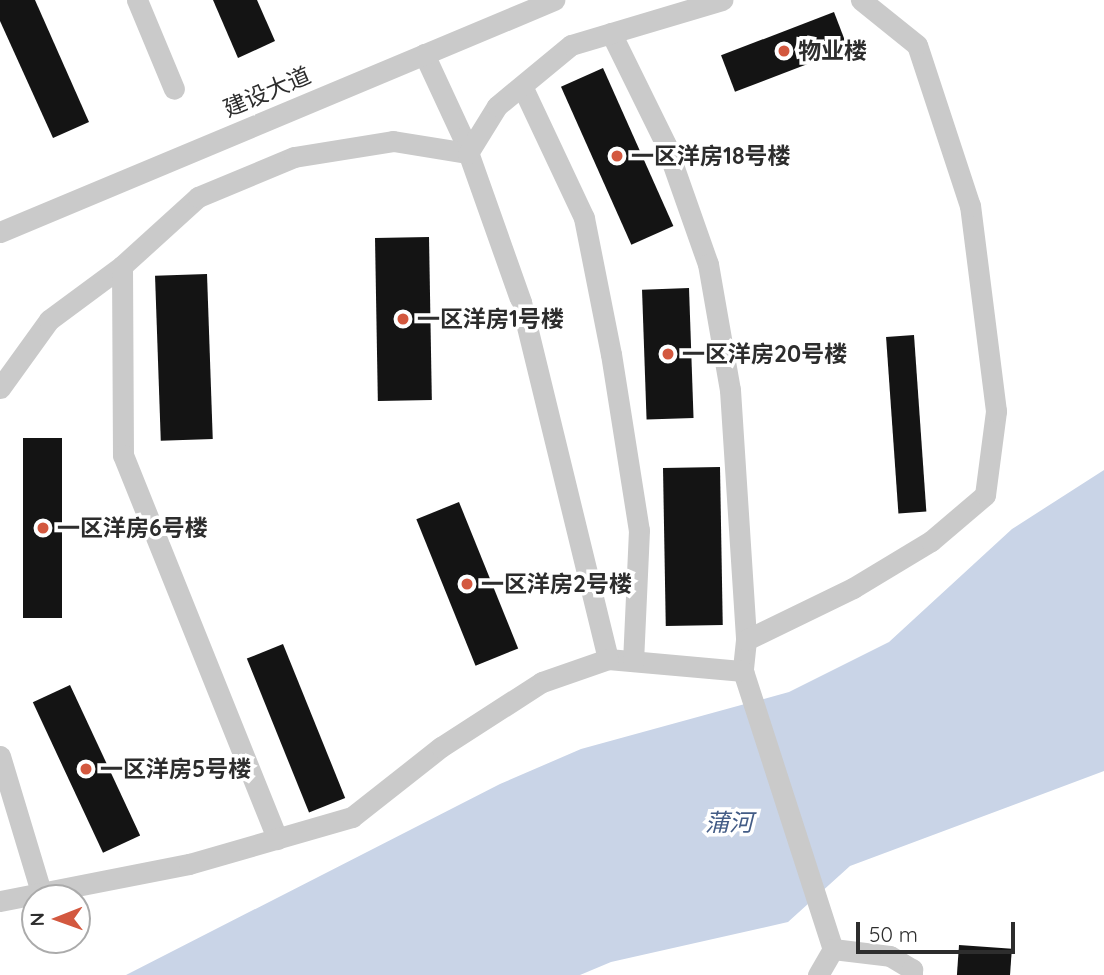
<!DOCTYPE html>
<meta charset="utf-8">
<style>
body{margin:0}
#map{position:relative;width:1104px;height:975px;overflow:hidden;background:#fff;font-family:Quicksand,"Noto Sans SC",sans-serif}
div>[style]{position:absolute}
.water>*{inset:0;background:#c9d4e7}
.building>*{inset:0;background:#141414;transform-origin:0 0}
.minor>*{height:21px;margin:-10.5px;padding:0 10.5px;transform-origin:10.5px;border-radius:10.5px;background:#cacaca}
.dots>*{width:19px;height:19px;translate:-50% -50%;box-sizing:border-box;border:4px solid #fff;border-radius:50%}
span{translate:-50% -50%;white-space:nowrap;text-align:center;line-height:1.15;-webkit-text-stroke:7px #fff;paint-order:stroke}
.poi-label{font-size:23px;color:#2d2d2d;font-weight:700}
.left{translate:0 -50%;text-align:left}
.street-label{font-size:23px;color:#2d2d2d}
.water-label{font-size:24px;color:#435c86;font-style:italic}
.north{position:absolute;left:21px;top:884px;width:70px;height:70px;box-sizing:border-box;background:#fff;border:2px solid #ababab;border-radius:50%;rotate:269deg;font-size:19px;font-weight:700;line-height:28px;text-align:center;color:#2d2d2d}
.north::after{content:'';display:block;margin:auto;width:24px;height:32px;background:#d3583f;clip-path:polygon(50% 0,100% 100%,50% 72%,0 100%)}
.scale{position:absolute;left:856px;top:922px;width:159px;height:32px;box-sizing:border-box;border:4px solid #2d2d2d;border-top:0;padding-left:9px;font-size:21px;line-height:24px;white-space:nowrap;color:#2d2d2d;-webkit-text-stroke:5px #fff;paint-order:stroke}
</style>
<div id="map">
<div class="water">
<i style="clip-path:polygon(1104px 470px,1104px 771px,850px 866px,788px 922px,611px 962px,580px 975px,126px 975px,500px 784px,581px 749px,789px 692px,889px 642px,1012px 529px)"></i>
</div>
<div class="building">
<i style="clip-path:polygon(0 0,35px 0,89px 122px,53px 138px,0 21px)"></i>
<i style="clip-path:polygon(213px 0,257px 0,275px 41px,238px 58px)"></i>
<i style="left:834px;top:12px;width:39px;height:121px;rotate:69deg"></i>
<i style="left:603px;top:68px;width:173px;height:46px;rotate:66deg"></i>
<i style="left:429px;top:237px;width:163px;height:54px;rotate:89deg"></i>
<i style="left:207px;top:274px;width:165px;height:52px;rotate:88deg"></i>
<i style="left:689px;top:288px;width:130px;height:47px;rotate:88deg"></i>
<i style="left:914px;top:335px;width:177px;height:28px;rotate:86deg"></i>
<i style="left:23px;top:438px;width:39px;height:180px"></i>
<i style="left:720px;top:467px;width:158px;height:57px;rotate:89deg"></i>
<i style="left:459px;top:502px;width:158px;height:46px;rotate:68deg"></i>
<i style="left:283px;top:644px;width:166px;height:39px;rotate:68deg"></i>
<i style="left:70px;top:685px;width:166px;height:41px;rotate:65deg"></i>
<i style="left:959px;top:945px;width:53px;height:30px;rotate:4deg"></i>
</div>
<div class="minor">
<i style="left:137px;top:0;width:96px;rotate:67.4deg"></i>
<i style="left:611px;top:33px;width:125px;rotate:63.8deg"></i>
<i style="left:666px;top:145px;width:126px;rotate:70.6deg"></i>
<i style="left:708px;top:264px;width:128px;rotate:80.1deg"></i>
<i style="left:730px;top:390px;width:251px;rotate:86.3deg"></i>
<i style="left:746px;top:640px;width:31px;rotate:96deg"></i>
<i style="left:743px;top:671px;width:292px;rotate:72.1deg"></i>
<i style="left:833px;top:949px;width:30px;rotate:120deg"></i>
<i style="left:424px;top:54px;width:93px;rotate:65.1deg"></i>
<i style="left:463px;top:138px;width:174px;rotate:70.5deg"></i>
<i style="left:521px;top:302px;width:367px;rotate:76.3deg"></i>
<i style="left:608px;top:659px;width:136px;rotate:5.1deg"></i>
<i style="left:522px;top:86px;width:146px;rotate:64.8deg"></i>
<i style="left:584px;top:218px;width:139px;rotate:78.8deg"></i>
<i style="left:611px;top:354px;width:178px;rotate:81deg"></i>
<i style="left:639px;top:530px;width:131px;rotate:92.6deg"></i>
<i style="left:0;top:232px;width:601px;rotate:-22.72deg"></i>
<i style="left:122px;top:266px;width:103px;rotate:-42.2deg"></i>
<i style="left:198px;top:197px;width:104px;rotate:-22.6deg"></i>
<i style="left:294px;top:157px;width:100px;rotate:-9.2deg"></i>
<i style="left:393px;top:141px;width:76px;rotate:9.1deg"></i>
<i style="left:468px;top:153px;width:55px;rotate:-58.3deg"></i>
<i style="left:497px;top:106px;width:96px;rotate:-39.5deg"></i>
<i style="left:571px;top:45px;width:158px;rotate:-16.6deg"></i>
<i style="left:0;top:388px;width:84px;rotate:-54.2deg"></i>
<i style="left:49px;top:320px;width:91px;rotate:-36.5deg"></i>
<i style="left:122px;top:266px;width:189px;rotate:89.7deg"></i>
<i style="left:123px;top:455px;width:414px;rotate:68.1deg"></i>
<i style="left:746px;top:640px;width:119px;rotate:-25.9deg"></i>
<i style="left:853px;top:588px;width:91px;rotate:-31.1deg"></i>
<i style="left:931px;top:541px;width:71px;rotate:-40.4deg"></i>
<i style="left:985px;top:495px;width:85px;rotate:-82.5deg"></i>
<i style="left:996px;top:411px;width:207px;rotate:-97.2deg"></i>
<i style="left:970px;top:206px;width:169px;rotate:-108.2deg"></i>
<i style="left:917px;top:45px;width:72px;rotate:-141.2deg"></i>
<i style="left:0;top:756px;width:142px;rotate:73.2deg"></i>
<i style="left:0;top:901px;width:193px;rotate:-11.1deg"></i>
<i style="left:189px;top:864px;width:170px;rotate:-16.1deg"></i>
<i style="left:352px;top:817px;width:113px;rotate:-38.2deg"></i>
<i style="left:441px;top:747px;width:120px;rotate:-32.8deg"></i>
<i style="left:542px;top:682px;width:70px;rotate:-19.2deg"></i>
<i style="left:833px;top:949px;width:57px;rotate:7deg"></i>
<i style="left:890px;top:956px;width:26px;rotate:31deg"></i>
<i style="left:912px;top:969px;width:6px;rotate:90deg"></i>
</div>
<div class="dots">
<i style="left:784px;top:51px;background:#d3583f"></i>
<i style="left:617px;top:156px;background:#d3583f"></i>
<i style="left:403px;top:319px;background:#d3583f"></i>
<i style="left:668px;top:354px;background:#d3583f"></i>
<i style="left:43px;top:528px;background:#d3583f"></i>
<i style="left:467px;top:584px;background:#d3583f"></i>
<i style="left:86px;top:769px;background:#d3583f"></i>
</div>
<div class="poi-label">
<span class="left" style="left:798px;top:51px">物业楼</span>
<span class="left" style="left:631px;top:156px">一区洋房18号楼</span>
<span class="left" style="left:417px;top:319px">一区洋房1号楼</span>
<span class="left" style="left:682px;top:354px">一区洋房20号楼</span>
<span class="left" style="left:57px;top:528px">一区洋房6号楼</span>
<span class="left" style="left:481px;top:584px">一区洋房2号楼</span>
<span class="left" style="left:100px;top:769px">一区洋房5号楼</span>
</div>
<div class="street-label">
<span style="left:267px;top:92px;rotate:-23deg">建设大道</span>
</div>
<div class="water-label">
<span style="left:729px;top:823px">蒲河</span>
</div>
<div class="north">N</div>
<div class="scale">50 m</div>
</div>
